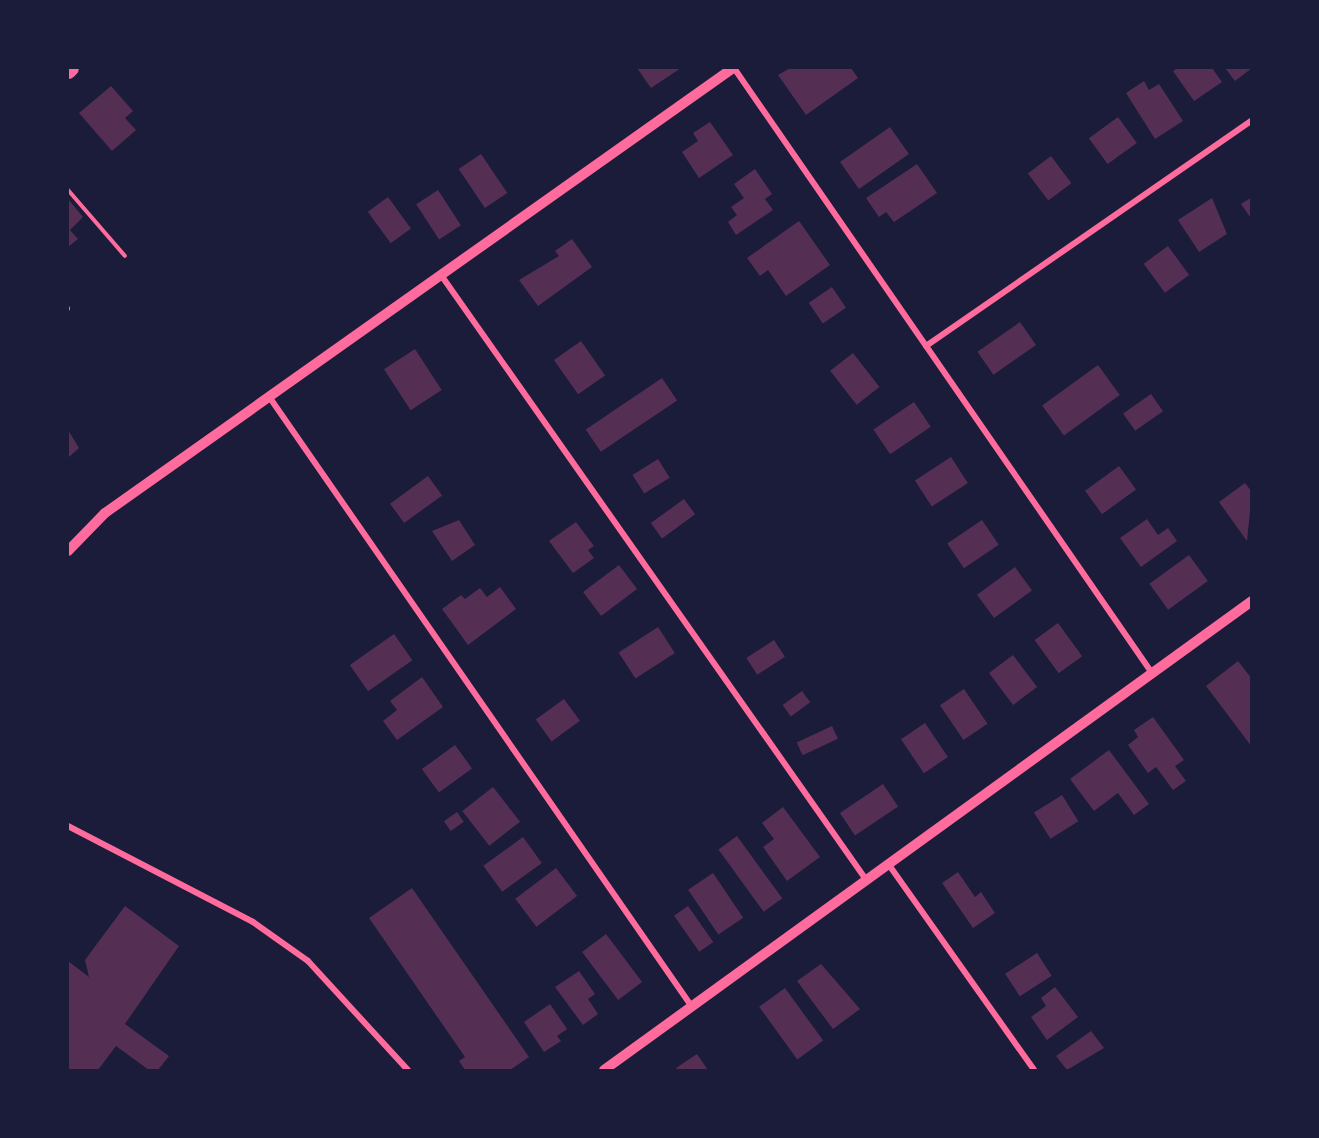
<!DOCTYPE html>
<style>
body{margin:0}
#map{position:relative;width:1319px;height:1138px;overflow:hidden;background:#1b1b3a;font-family:"Sofia Sans Condensed",sans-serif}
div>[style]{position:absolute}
.building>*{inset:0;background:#542f53;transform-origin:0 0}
.path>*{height:4px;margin:-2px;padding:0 2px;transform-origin:2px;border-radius:2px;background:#ff6b9d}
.minor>*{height:6px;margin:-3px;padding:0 3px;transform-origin:3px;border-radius:3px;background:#ff6b9d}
.tertiary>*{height:10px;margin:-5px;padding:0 5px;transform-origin:5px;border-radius:5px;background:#ff6b9d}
.primary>*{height:15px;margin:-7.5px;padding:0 7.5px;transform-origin:7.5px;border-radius:7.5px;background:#ff6b9d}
span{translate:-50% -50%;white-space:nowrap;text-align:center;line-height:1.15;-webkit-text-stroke:4.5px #1b1b3a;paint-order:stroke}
.frame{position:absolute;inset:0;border:69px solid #1b1b3a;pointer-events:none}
</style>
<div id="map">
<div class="building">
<i style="clip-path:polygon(637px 68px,681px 68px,651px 88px)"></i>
<i style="clip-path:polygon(790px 68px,851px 68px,858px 78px,806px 115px,778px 75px)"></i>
<i style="clip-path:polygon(1178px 68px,1212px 68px,1222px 82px,1194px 101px,1173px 71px)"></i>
<i style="clip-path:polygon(1225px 68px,1252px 68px,1235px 81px)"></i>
<i style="clip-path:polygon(1144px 81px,1149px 90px,1159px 84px,1183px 121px,1155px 139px,1126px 93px)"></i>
<i style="clip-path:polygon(111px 86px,133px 111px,125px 118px,136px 130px,112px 151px,79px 113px)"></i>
<i style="left:1118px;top:117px;width:32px;height:36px;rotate:54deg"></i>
<i style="clip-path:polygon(710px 122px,733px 155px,699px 178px,682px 152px,698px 141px,693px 133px)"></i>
<i style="left:890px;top:127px;width:33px;height:61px;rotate:55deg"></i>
<i style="left:481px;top:154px;width:47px;height:27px;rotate:56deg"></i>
<i style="left:1051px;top:156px;width:34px;height:29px;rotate:53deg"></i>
<i style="clip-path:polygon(917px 164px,937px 193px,894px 222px,886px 212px,879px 217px,866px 198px)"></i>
<i style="clip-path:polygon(755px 169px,772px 194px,765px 199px,773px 210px,736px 235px,728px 222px,737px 215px,731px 207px,744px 198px,734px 184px)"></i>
<i style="left:438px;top:190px;width:42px;height:26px;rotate:57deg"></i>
<i style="left:388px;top:197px;width:39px;height:25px;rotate:54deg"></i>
<i style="clip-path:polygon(1252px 197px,1252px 216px,1250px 217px,1241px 204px)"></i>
<i style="clip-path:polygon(1212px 198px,1227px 234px,1199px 252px,1178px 220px)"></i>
<i style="clip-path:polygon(68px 199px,83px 217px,70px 230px,78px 239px,68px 247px)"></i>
<i style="clip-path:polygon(799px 221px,830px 265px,786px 296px,768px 270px,760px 276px,747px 258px)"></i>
<i style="clip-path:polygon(572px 239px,592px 267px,538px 306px,519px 280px,559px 256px,555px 251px)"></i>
<i style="left:1168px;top:246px;width:36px;height:30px;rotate:54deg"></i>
<i style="left:832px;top:287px;width:25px;height:28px;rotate:56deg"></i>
<i style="left:1020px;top:322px;width:28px;height:52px;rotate:55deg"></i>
<i style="left:581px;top:341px;width:42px;height:33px;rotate:55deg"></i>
<i style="left:415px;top:349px;width:49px;height:37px;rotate:57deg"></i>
<i style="left:853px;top:353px;width:43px;height:29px;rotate:52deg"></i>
<i style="left:1098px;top:365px;width:37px;height:69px;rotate:54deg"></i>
<i style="left:662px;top:378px;width:27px;height:92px;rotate:56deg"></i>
<i style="left:1151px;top:394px;width:21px;height:34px;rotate:55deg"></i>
<i style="left:914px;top:402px;width:30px;height:49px;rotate:56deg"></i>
<i style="clip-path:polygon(68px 430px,79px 448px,68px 458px)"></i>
<i style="left:951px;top:457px;width:31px;height:43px;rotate:57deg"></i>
<i style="left:658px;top:459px;width:22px;height:30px;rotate:58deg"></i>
<i style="left:1119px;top:466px;width:29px;height:42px;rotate:54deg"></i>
<i style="left:428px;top:476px;width:24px;height:47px;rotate:54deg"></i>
<i style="clip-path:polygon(1245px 483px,1252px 492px,1247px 541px,1219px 502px)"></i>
<i style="left:684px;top:499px;width:19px;height:41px;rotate:54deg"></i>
<i style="clip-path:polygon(1147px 519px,1158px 535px,1168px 528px,1177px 541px,1141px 567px,1120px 538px)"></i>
<i style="clip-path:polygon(459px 520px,475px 545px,452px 561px,432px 531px)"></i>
<i style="left:982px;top:520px;width:30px;height:42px;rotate:56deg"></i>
<i style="clip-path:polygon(576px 522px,594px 546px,588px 550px,594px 558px,573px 573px,549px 541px)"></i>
<i style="left:1189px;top:555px;width:32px;height:49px;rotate:54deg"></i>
<i style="left:619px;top:565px;width:30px;height:45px;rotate:53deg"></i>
<i style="left:1015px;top:567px;width:29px;height:47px;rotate:54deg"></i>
<i style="clip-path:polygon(500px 587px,516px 609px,468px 645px,442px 609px,461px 595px,465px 599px,480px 588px,487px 597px)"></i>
<i style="left:1058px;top:623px;width:41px;height:29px;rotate:54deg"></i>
<i style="left:658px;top:627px;width:31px;height:47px;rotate:57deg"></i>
<i style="left:394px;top:634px;width:32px;height:54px;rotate:55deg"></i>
<i style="left:774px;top:640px;width:20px;height:33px;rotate:57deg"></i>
<i style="left:1013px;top:655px;width:40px;height:30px;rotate:53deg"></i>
<i style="clip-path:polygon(1238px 661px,1252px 679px,1252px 747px,1206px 686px)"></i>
<i style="clip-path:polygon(422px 677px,443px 707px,397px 740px,383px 721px,397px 710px,390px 701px)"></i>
<i style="left:964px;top:689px;width:42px;height:29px;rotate:56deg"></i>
<i style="left:802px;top:691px;width:14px;height:24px;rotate:54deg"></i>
<i style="left:564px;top:699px;width:27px;height:35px;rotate:54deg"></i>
<i style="clip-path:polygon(1153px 717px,1184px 760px,1175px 766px,1186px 781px,1173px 790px,1156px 767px,1148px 773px,1128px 745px,1138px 737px,1134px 730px)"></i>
<i style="left:925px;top:723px;width:41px;height:29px;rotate:56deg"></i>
<i style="left:832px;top:726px;width:14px;height:39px;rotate:65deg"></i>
<i style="left:455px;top:745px;width:29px;height:41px;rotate:54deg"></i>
<i style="clip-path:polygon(1109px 750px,1149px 804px,1134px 815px,1118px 793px,1094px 811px,1070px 779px)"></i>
<i style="left:883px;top:784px;width:27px;height:52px;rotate:56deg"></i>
<i style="left:493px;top:787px;width:44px;height:39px;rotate:52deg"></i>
<i style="left:1062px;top:795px;width:31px;height:33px;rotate:58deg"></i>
<i style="clip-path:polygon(783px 807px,820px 857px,787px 881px,763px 847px,774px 839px,762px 823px)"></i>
<i style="left:457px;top:812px;width:12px;height:16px;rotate:55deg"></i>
<i style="left:737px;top:836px;width:77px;height:23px;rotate:54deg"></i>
<i style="left:523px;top:837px;width:32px;height:49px;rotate:54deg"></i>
<i style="left:556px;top:868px;width:35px;height:51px;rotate:53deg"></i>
<i style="clip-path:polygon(958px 872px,975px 897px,981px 892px,995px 913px,973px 928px,942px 883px)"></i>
<i style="left:713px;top:873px;width:54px;height:30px;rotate:56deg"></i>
<i style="clip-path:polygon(412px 888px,529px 1057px,510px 1070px,465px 1070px,459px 1061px,465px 1057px,369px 918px)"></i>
<i style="clip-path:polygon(125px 906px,179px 946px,125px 1024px,169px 1056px,158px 1070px,149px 1070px,116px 1046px,98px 1070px,68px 1070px,68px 961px,89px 977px,85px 960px)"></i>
<i style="left:688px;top:906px;width:44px;height:17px;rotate:55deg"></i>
<i style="left:606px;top:934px;width:60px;height:30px;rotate:53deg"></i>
<i style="left:1037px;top:953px;width:27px;height:38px;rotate:57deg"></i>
<i style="clip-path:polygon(821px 964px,860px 1009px,833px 1029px,797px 981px)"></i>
<i style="clip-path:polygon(579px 971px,595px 994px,588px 999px,598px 1014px,583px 1025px,555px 987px)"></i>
<i style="clip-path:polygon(1055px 987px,1078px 1017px,1047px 1040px,1031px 1017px,1046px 1006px,1041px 998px)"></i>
<i style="left:785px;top:988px;width:65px;height:32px;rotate:54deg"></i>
<i style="clip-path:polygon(550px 1004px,567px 1029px,557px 1036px,561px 1041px,544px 1052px,524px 1022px)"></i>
<i style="clip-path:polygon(1091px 1031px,1104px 1048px,1067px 1070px,1056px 1056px)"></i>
<i style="clip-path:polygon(697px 1054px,708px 1070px,677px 1070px,676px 1068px)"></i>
</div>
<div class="path">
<i style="left:68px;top:190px;width:87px;rotate:49.2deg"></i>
<i style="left:68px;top:308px;width:1px;rotate:90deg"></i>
</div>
<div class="minor">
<i style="left:734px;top:68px;width:735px;rotate:55.36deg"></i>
<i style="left:441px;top:275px;width:741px;rotate:54.89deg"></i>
<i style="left:926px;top:346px;width:397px;rotate:-34.7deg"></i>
<i style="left:270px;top:398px;width:741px;rotate:55.28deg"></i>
<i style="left:68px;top:826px;width:208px;rotate:27.4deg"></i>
<i style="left:253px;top:922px;width:67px;rotate:35.3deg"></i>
<i style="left:308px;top:961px;width:148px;rotate:47.5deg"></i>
<i style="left:889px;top:865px;width:251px;rotate:54.7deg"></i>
</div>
<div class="tertiary">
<i style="left:68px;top:551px;width:53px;rotate:-45.8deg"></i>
<i style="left:105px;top:513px;width:770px;rotate:-35.32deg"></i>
<i style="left:604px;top:1070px;width:800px;rotate:-35.9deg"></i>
</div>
<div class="primary">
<i style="left:68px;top:71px;width:4px;rotate:-45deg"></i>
</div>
<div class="frame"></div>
</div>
